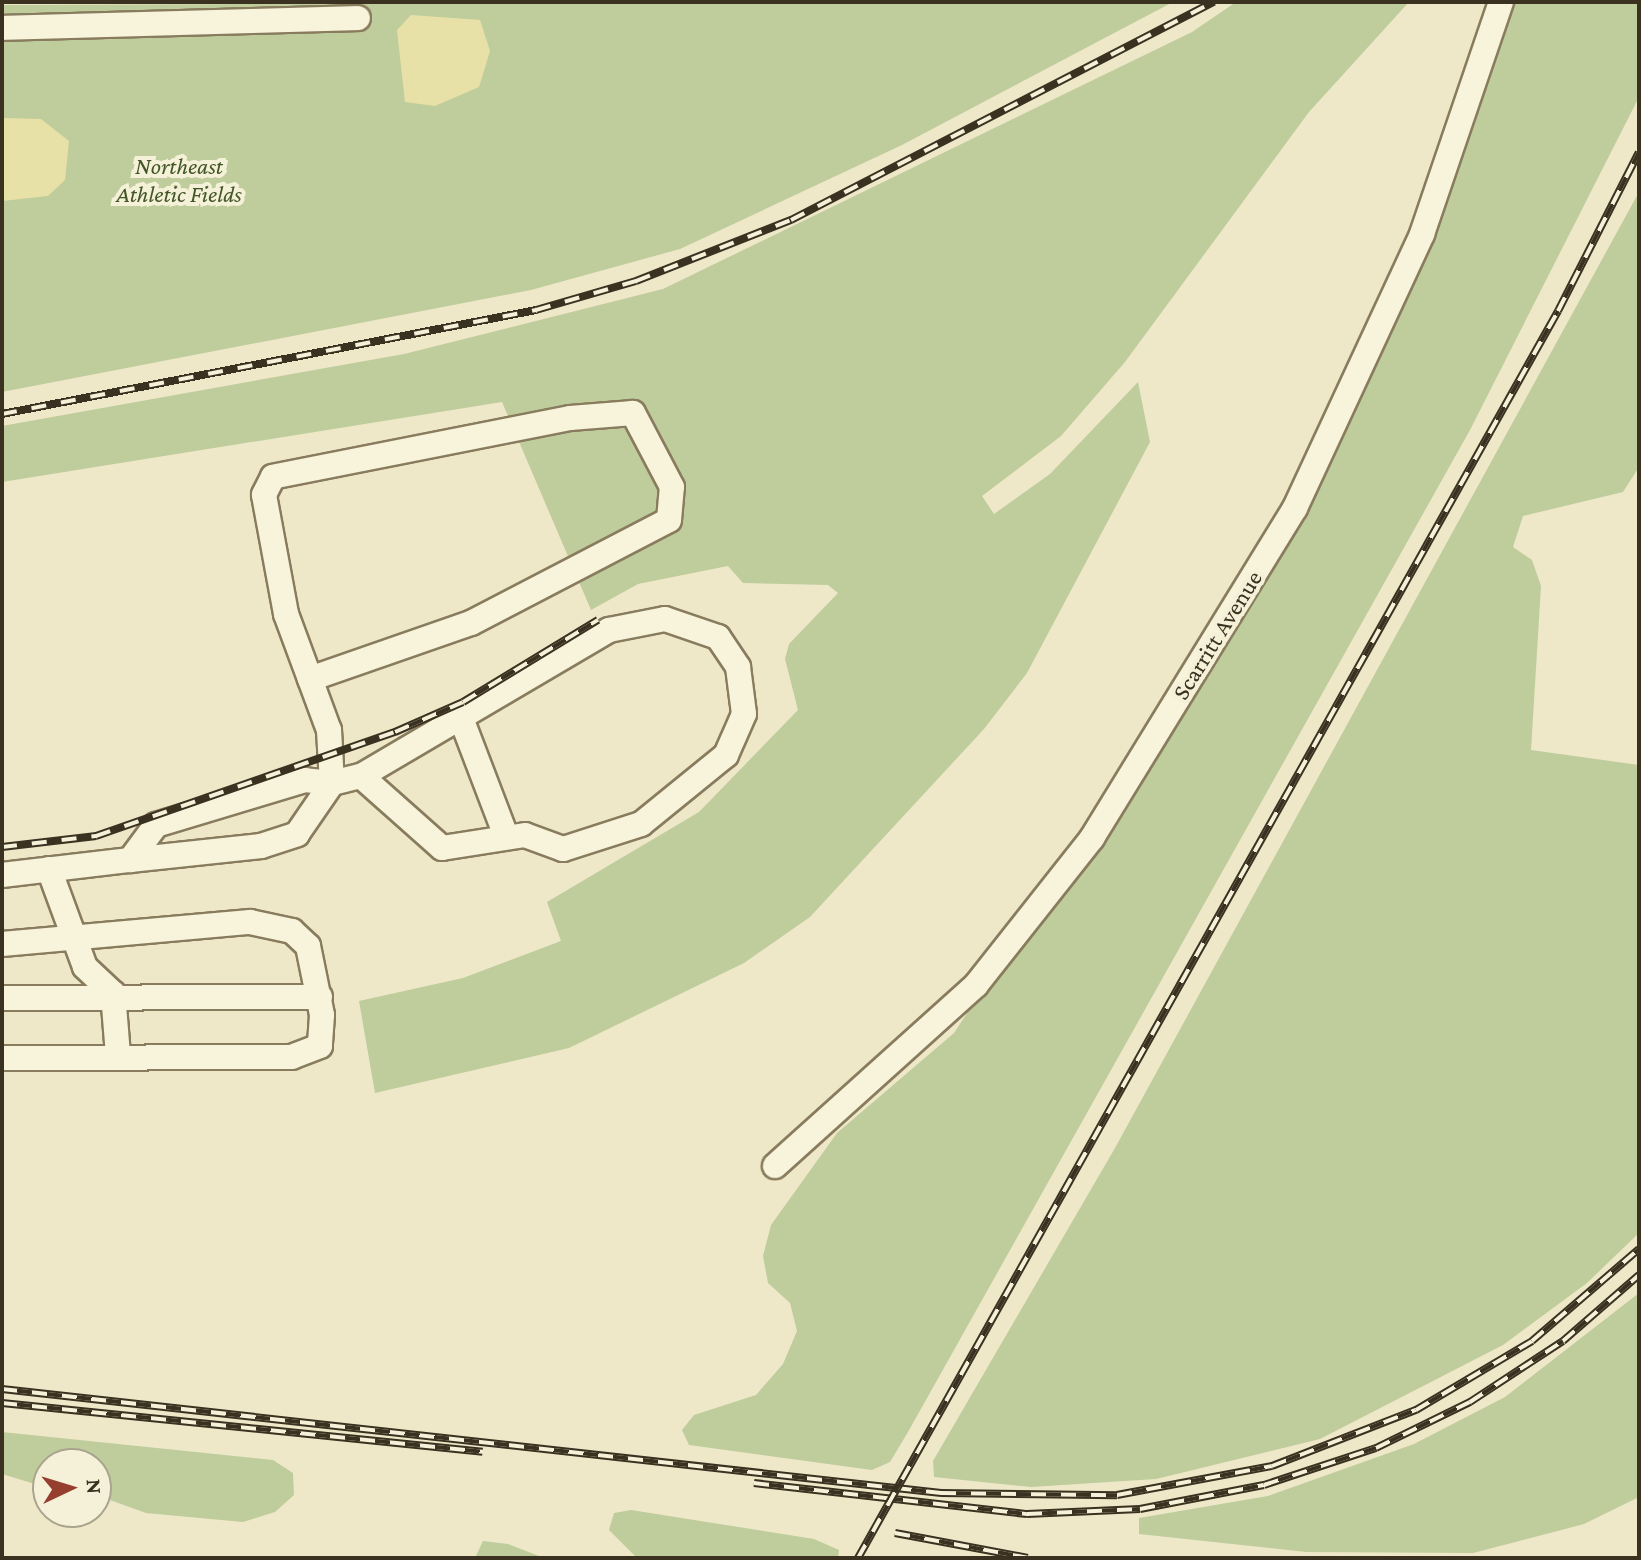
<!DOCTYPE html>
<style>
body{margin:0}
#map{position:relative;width:1641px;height:1560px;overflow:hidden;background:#eee8c8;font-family:"Crimson Pro",serif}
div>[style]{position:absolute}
.green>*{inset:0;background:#bfcc9c}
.sand>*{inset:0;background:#e8e1a7}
.roads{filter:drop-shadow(2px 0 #897c5e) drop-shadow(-2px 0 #897c5e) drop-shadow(0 2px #897c5e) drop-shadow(0 -2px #897c5e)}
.minor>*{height:24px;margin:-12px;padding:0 12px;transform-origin:12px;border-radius:12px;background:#f8f4dc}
.rail>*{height:8px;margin-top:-4px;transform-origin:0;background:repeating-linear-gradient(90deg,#f5f1d8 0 15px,#3a3121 0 30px);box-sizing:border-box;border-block:2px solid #3a3121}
span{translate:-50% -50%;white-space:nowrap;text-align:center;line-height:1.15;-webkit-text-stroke:8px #f5f1d8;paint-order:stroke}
.park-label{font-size:24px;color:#435628;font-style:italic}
.street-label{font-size:24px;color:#3a3121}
.frame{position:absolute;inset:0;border:4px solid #3a3121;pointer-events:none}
.north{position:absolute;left:32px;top:1448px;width:80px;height:80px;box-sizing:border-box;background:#f5f1d8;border:2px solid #aaa48f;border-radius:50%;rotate:86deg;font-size:22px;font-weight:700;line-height:32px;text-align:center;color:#3a3121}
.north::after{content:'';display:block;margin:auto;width:28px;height:36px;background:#973f2f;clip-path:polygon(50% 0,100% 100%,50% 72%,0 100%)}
</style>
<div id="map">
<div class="green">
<i style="clip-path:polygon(812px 2px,1173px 2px,902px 145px,680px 249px,531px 290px,2px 392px,2px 5px)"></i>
<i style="clip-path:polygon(1236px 2px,1409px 2px,1309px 112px,1125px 362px,1061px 436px,982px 496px,994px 514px,1050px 474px,1138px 382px,1150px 442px,1027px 673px,984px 729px,810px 917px,744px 963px,569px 1048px,375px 1093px,359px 1001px,463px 978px,561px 941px,547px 902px,699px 812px,798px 710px,785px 659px,789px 644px,838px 593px,828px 585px,743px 583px,728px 566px,638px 584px,591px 610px,502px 402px,2px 482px,2px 426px,404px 354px,663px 289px,1192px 32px)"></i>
<i style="clip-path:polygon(1502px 2px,1639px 2px,1639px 97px,1470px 430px,908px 1432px,890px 1462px,872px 1470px,689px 1445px,682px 1430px,694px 1415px,756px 1395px,783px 1364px,797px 1331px,790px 1303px,768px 1283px,763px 1256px,771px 1225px,837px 1133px,954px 1033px,1239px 601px,1404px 281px)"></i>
<i style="clip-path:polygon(1639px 192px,1639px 467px,1623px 492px,1523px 516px,1513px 547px,1532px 560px,1541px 586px,1531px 750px,1639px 765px,1639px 1233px,1587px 1283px,1503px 1345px,1320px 1439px,1156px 1479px,1031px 1487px,934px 1477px,933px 1461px,1115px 1148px)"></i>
<i style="clip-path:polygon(1639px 1293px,1639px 1497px,1584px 1524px,1473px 1553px,1306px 1552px,1139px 1534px,1139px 1518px,1268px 1496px,1414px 1444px,1505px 1397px)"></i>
<i style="clip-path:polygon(2px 1432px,273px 1460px,293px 1473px,294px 1495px,275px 1512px,243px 1522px,146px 1513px,96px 1495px,96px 1464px,48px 1464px,48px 1488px,2px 1474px)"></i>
<i style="clip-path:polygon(631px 1510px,814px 1539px,839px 1550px,838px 1558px,637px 1558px,609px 1530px,614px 1513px)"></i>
<i style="clip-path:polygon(483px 1541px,508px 1544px,544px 1558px,475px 1558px)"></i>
</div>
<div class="sand">
<i style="clip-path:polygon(411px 15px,480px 20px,490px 51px,479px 87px,435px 106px,405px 102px,397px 30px)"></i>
<i style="clip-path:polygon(2px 118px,41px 119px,69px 141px,65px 180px,48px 196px,2px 201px)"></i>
</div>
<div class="roads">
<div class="minor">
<i style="left:2px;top:28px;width:356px;rotate:-1.6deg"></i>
<i style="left:310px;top:679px;width:170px;rotate:-19.2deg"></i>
<i style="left:471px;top:623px;width:223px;rotate:-27.5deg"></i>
<i style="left:669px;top:520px;width:33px;rotate:-85deg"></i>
<i style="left:672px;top:487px;width:84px;rotate:-117.8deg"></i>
<i style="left:633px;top:413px;width:63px;rotate:175.5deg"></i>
<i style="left:570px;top:418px;width:303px;rotate:168.8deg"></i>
<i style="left:273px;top:477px;width:20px;rotate:117deg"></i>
<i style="left:264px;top:495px;width:121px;rotate:79.5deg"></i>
<i style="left:286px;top:614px;width:124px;rotate:69.7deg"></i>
<i style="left:329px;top:730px;width:53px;rotate:86.8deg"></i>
<i style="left:332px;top:783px;width:30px;rotate:-14deg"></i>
<i style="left:361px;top:776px;width:288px;rotate:-30.5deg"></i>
<i style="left:609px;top:630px;width:57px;rotate:-11.1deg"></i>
<i style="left:665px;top:619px;width:56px;rotate:18.8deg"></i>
<i style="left:718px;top:637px;width:36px;rotate:56deg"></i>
<i style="left:738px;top:667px;width:47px;rotate:82.7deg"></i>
<i style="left:744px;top:714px;width:45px;rotate:113.7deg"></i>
<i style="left:726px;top:755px;width:109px;rotate:140.9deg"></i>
<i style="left:641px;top:824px;width:82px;rotate:162.2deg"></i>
<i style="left:563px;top:849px;width:40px;rotate:-159.8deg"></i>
<i style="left:525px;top:835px;width:84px;rotate:171.1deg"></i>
<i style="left:442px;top:848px;width:108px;rotate:-138.4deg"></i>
<i style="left:461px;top:718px;width:126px;rotate:69.1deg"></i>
<i style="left:49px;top:869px;width:104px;rotate:69.8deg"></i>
<i style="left:85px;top:967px;width:38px;rotate:43deg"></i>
<i style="left:113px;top:993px;width:62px;rotate:85.4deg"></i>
<i style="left:2px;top:875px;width:129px;rotate:-6.7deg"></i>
<i style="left:130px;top:860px;width:132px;rotate:-6.1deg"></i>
<i style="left:261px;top:846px;width:38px;rotate:-18deg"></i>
<i style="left:297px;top:834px;width:62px;rotate:-55.5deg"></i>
<i style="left:332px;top:783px;width:27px;rotate:-174deg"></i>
<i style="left:305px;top:780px;width:156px;rotate:163.2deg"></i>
<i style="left:156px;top:825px;width:44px;rotate:126.6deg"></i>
<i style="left:2px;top:944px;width:249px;rotate:-5.1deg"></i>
<i style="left:250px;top:922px;width:43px;rotate:12.1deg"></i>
<i style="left:292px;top:931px;width:22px;rotate:43deg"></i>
<i style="left:308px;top:946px;width:70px;rotate:78.5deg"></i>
<i style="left:322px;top:1015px;width:31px;rotate:94deg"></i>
<i style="left:320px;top:1046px;width:30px;rotate:159deg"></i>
<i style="left:292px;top:1057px;width:290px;rotate:179.8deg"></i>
<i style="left:2px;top:998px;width:318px;rotate:-0.2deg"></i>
<i style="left:775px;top:1166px;width:270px;rotate:-42deg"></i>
<i style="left:976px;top:985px;width:187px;rotate:-51.7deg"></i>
<i style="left:1092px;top:838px;width:387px;rotate:-58.4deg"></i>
<i style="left:1295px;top:508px;width:302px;rotate:-65.1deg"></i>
<i style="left:1422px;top:234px;width:245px;rotate:-71.2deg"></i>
</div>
</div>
<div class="rail">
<i style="left:2px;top:414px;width:544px;rotate:-11.02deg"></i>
<i style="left:536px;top:310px;width:104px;rotate:-16.2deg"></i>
<i style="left:636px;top:281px;width:167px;rotate:-21.5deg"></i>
<i style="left:791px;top:220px;width:476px;rotate:-27.3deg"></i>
<i style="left:2px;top:847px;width:95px;rotate:-6.7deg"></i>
<i style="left:96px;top:836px;width:317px;rotate:-19.2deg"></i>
<i style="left:395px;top:732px;width:74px;rotate:-23.8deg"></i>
<i style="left:463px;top:702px;width:158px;rotate:-31.3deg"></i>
<i style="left:2px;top:1389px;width:945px;rotate:6.32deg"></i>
<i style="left:941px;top:1493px;width:176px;rotate:0.7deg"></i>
<i style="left:1117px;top:1495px;width:158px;rotate:-10.6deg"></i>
<i style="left:1272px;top:1466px;width:155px;rotate:-21.3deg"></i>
<i style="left:1416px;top:1410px;width:135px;rotate:-30.7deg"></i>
<i style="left:1532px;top:1341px;width:141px;rotate:-40.7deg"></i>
<i style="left:2px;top:1403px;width:483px;rotate:5.8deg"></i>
<i style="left:754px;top:1483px;width:275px;rotate:6.5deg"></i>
<i style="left:1027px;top:1514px;width:113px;rotate:-2.5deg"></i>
<i style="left:1140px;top:1509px;width:126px;rotate:-11deg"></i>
<i style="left:1264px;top:1485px;width:118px;rotate:-18.3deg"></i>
<i style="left:1376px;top:1448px;width:105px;rotate:-26.1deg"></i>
<i style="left:1470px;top:1402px;width:111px;rotate:-33.3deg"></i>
<i style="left:1563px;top:1341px;width:101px;rotate:-41deg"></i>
<i style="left:895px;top:1533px;width:135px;rotate:10.6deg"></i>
<i style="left:858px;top:1558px;width:1430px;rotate:-60.69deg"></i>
<i style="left:1558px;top:311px;width:178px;rotate:-63deg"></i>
</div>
<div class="park-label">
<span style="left:179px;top:180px">Northeast<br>Athletic Fields</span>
</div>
<div class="street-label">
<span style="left:1217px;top:635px;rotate:-58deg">Scarritt Avenue</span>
</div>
<div class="frame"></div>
<div class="north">N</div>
</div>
